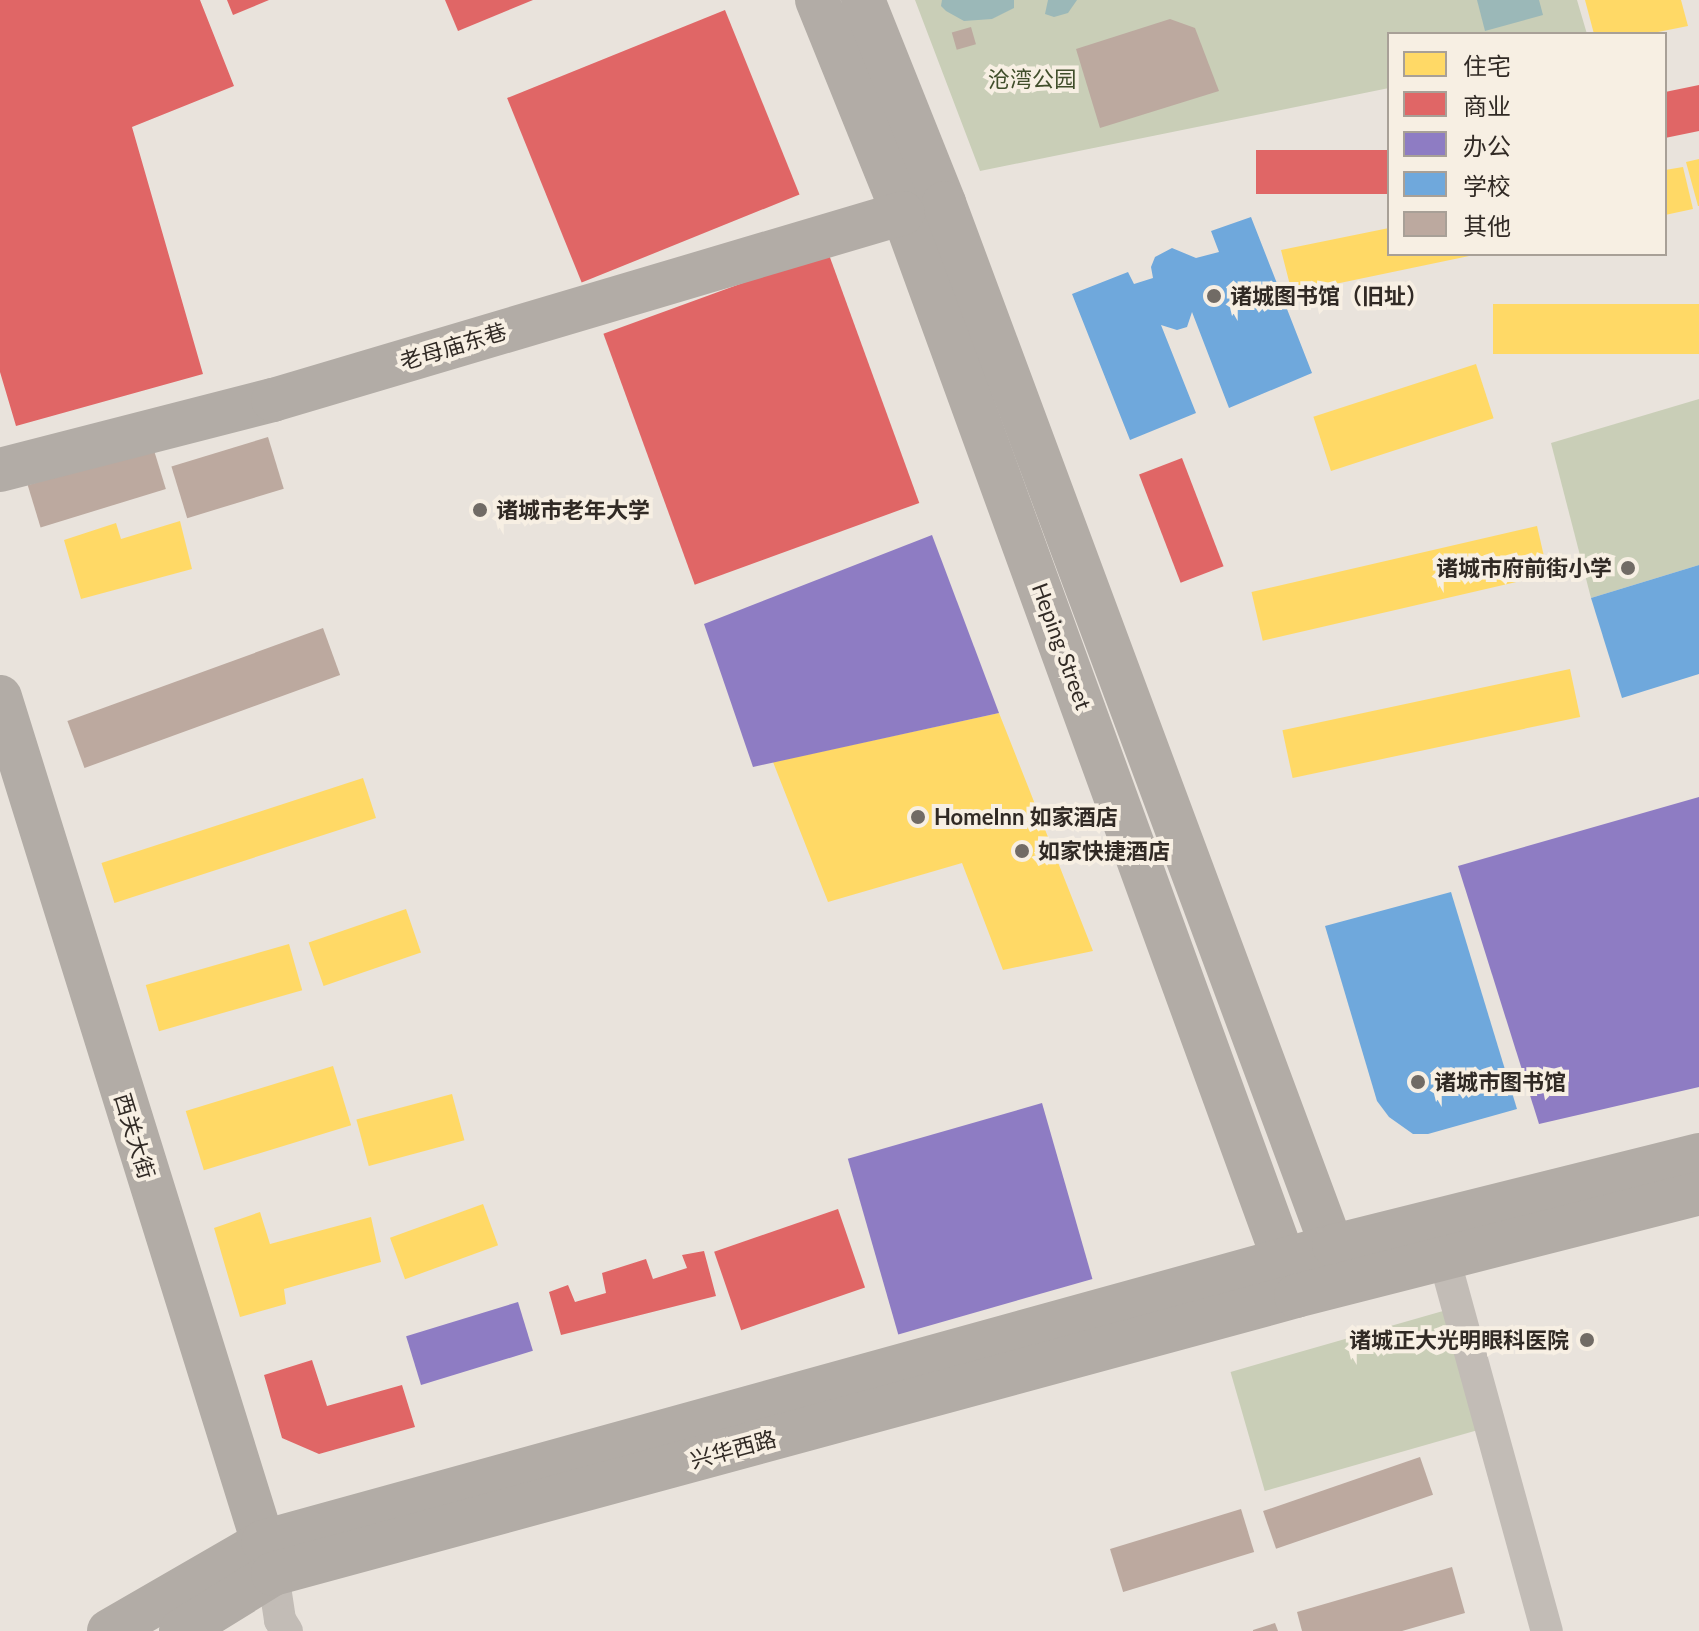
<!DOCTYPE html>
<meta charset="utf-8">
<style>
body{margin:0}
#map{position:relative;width:1699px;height:1631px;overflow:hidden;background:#e9e3dc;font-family:Lato,"Noto Sans SC",sans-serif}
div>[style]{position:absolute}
.green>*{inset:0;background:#c9ceb7;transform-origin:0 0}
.water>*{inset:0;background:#9bb8b8}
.homes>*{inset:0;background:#ffd966;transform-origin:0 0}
.shops>*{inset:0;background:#e06666;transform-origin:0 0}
.offices>*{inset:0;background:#8e7cc3;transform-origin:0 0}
.schools>*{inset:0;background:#6fa8dc}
.building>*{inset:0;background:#bca99f;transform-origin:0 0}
.street>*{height:32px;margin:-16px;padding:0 16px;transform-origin:16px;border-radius:16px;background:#c2bcb6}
.secondary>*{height:44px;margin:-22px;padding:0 22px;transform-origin:22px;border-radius:22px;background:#b2aca6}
.dots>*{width:22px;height:22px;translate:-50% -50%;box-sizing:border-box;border:4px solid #f7efe3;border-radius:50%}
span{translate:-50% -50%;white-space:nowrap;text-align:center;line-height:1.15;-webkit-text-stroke:8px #f7efe3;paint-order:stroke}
.park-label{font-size:22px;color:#404e2b}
.poi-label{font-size:22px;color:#312a25;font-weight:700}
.left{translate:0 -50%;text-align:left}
.right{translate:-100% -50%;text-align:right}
.street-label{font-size:22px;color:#312a25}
.legend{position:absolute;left:1387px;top:32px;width:280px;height:224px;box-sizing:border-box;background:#f7efe3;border:2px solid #a8a097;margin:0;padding:10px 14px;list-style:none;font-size:24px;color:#312a25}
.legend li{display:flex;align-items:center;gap:16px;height:40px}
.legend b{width:40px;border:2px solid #a8a097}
</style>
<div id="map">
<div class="green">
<i style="clip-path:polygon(915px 0,1577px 0,1587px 34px,1389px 34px,1389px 88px,980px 171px)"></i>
<i style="clip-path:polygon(1699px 399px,1699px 565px,1591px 598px,1551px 443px)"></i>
<i style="left:1443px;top:1311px;width:124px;height:221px;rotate:74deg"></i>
</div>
<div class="water">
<i style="clip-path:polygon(942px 0,1014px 0,1014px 8px,992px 19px,964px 21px,946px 11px,941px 6px)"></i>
<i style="clip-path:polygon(1048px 0,1077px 0,1068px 13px,1054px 17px,1045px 14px)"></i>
<i style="clip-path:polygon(1477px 0,1539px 0,1543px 15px,1485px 31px)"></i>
</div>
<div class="homes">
<i style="clip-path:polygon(1585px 0,1681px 0,1688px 26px,1648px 34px,1594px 34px)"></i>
<i style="clip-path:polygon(1699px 159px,1699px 206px,1698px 206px,1686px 162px)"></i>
<i style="clip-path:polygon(1683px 167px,1693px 209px,1665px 215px,1665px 170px)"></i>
<i style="clip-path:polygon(1389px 228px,1389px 254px,1474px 255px,1292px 293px,1281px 250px)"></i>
<i style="left:1699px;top:304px;width:50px;height:206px;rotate:90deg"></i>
<i style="left:1476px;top:364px;width:57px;height:171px;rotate:72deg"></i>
<i style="clip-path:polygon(180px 521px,192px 569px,81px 599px,64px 540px,116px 523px,121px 539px)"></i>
<i style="left:1537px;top:526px;width:50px;height:293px;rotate:77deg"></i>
<i style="left:1570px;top:669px;width:49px;height:294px;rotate:78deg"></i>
<i style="clip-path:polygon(999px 713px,1093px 951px,1003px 970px,962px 863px,828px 902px,773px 762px)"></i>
<i style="left:363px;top:778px;width:42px;height:275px;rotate:72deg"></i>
<i style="left:406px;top:909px;width:46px;height:103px;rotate:71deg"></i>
<i style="left:289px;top:944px;width:48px;height:149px;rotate:74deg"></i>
<i style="left:333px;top:1066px;width:62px;height:154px;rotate:73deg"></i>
<i style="left:452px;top:1094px;width:48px;height:99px;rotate:75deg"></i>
<i style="left:483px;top:1204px;width:44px;height:99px;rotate:70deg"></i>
<i style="clip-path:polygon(260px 1212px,270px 1244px,371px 1217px,381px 1262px,284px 1289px,286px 1304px,240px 1317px,214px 1228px)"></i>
</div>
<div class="shops">
<i style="clip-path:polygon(0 0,200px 0,234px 86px,132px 127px,203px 374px,16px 426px,0 372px)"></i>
<i style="clip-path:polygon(227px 0,269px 0,233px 15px)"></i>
<i style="clip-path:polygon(445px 0,533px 0,458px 31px)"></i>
<i style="left:725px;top:10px;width:199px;height:235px;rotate:68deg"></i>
<i style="clip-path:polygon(1699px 85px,1699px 131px,1665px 138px,1665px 92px)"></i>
<i style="left:1389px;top:150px;width:44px;height:133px;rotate:90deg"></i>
<i style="left:828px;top:252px;width:267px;height:239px;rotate:70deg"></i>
<i style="left:1182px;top:458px;width:116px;height:46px;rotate:69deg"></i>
<i style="clip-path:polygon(1699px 862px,1699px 934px,1663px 943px,1699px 942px,1699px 964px,1666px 970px,1674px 1004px,1617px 1020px,1612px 1017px,1605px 994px,1593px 989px,1571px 1003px,1555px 1023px,1537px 1033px,1517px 1033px,1517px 1027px,1532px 1006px,1589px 961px,1507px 989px,1487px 920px)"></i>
<i style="left:838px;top:1209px;width:83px;height:131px;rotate:71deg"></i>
<i style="clip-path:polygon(704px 1251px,716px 1296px,561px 1335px,549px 1292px,568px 1285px,575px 1302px,606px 1293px,602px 1273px,646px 1259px,653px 1279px,687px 1268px,682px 1255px)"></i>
<i style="clip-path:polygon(312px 1360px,327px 1406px,402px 1385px,415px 1427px,319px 1454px,282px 1438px,264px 1375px)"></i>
</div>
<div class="offices">
<i style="clip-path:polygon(932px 535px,999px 713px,753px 767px,704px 624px)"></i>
<i style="clip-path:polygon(1699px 797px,1699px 1087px,1539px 1124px,1458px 866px)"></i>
<i style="left:1042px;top:1103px;width:183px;height:202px;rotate:74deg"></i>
<i style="left:518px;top:1302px;width:51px;height:117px;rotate:73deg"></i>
</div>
<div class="schools">
<i style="clip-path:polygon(1251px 217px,1312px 373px,1229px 408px,1192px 312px,1187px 327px,1177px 330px,1161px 325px,1196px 413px,1130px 440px,1072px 294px,1128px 272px,1134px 284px,1153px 278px,1151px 267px,1155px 257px,1172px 248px,1196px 258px,1219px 252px,1211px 231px)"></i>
<i style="clip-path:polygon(1699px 565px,1699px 674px,1622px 698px,1591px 598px)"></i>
<i style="clip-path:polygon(1451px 892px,1517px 1109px,1428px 1134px,1413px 1134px,1389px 1117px,1377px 1101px,1325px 926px)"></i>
</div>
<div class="building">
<i style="clip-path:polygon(1170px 19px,1195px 28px,1219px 91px,1100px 128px,1076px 49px)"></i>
<i style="left:971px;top:27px;width:18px;height:20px;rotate:74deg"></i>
<i style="left:268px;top:437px;width:54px;height:101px;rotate:73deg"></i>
<i style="left:153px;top:447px;width:44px;height:131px;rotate:73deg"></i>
<i style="left:323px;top:628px;width:50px;height:272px;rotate:70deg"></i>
<i style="left:1420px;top:1457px;width:40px;height:166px;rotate:71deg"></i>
<i style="left:1241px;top:1509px;width:45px;height:137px;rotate:73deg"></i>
<i style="clip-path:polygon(1452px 1567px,1465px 1613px,1402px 1631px,1302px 1631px,1297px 1612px)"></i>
<i style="clip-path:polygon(1275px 1623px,1278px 1631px,1253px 1631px,1253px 1630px)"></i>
</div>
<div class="street">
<i style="left:1444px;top:1258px;width:387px;rotate:74.6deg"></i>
<i style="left:273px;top:1574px;width:47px;rotate:81.3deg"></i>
<i style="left:280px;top:1620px;width:13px;rotate:58deg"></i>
</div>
<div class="secondary">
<i style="left:817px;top:0;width:230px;rotate:68deg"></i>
<i style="left:903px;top:213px;width:1144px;rotate:70.01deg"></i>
<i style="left:863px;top:0;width:219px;rotate:68.2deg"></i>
<i style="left:944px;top:203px;width:1143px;rotate:69.61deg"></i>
<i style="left:0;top:470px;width:282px;rotate:-14.4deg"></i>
<i style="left:273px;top:400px;width:657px;rotate:-16.53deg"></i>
<i style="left:0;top:697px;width:912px;rotate:72.72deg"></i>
<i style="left:109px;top:1631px;width:178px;rotate:-30deg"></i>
<i style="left:263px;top:1542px;width:1111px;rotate:-15.45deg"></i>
<i style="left:1334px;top:1246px;width:376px;rotate:-14deg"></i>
<i style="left:181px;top:1631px;width:108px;rotate:-31.8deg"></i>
<i style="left:273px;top:1574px;width:1060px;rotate:-15.2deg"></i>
<i style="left:1296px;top:1296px;width:416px;rotate:-14.3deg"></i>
</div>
<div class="dots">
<i style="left:1214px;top:296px;background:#716b65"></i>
<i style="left:480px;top:510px;background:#716b65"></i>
<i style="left:1628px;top:568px;background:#716b65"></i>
<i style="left:918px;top:817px;background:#716b65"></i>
<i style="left:1022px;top:851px;background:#716b65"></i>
<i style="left:1418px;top:1082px;background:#716b65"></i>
<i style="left:1587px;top:1340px;background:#716b65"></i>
</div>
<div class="park-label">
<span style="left:1032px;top:79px">沧湾公园</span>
</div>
<div class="poi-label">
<span class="left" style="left:1230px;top:296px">诸城图书馆（旧址）</span>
<span class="left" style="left:496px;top:510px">诸城市老年大学</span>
<span class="right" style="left:1612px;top:568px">诸城市府前街小学</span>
<span class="left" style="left:934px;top:817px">HomeInn 如家酒店</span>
<span class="left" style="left:1038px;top:851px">如家快捷酒店</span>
<span class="left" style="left:1434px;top:1082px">诸城市图书馆</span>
<span class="right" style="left:1569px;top:1340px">诸城正大光明眼科医院</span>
</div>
<div class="street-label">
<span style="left:453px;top:346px;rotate:-17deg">老母庙东巷</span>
<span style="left:1062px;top:646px;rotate:70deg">Heping Street</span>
<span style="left:135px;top:1136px;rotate:73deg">西关大街</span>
<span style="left:733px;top:1449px;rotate:-15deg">兴华西路</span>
</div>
<ul class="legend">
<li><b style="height:22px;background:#ffd966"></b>住宅</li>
<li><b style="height:22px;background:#e06666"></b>商业</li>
<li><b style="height:22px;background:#8e7cc3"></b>办公</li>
<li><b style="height:22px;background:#6fa8dc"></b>学校</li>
<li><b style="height:22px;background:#bca99f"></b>其他</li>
</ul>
</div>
